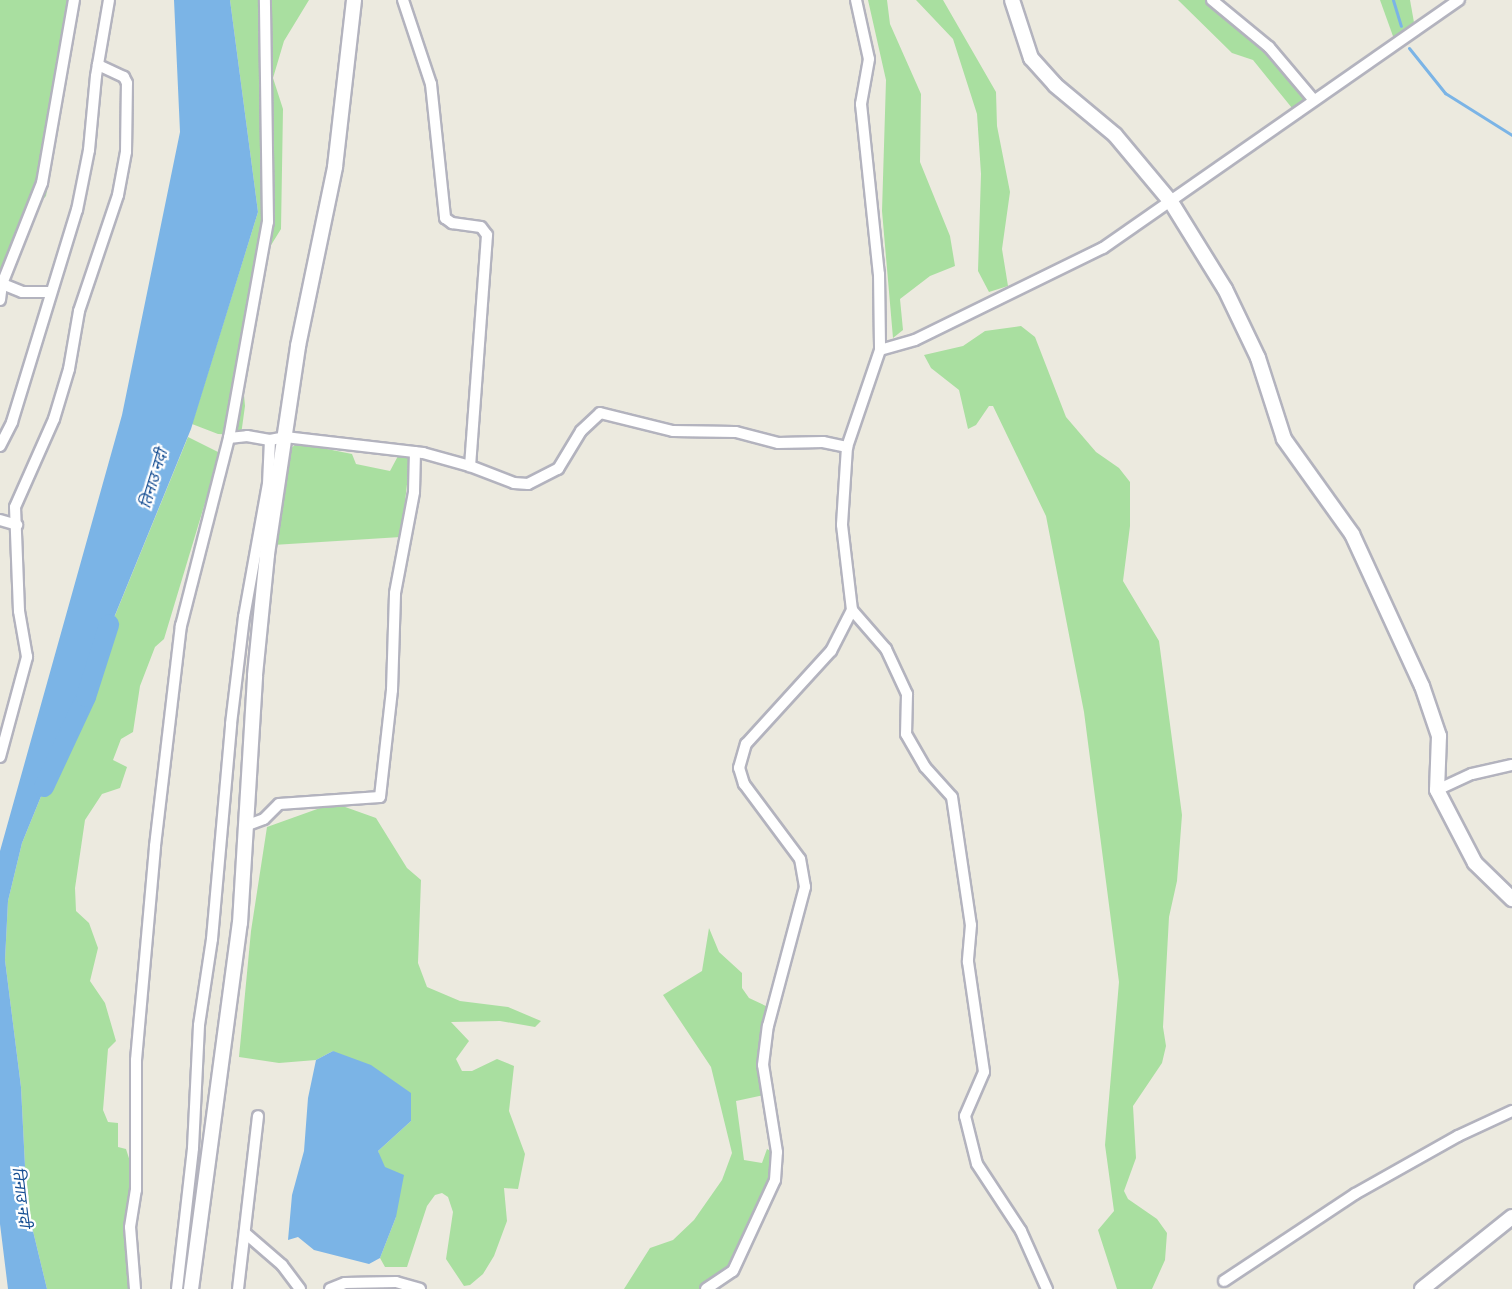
<!DOCTYPE html>
<meta charset="utf-8">
<style>
body{margin:0}
#map{position:relative;width:1512px;height:1289px;overflow:hidden;background:#eceadf;font-family:"Varela Round","Noto Sans Devanagari",sans-serif}
div>[style]{position:absolute}
.green>*{inset:0;background:#a9dfa0}
.water>*{inset:0;background:#7bb4e6}
.stream>*{height:3px;margin:-1.5px;padding:0 1.5px;transform-origin:1.5px;border-radius:1.5px;background:#7bb4e6}
.river>*{height:20px;margin:-10px;padding:0 10px;transform-origin:10px;border-radius:10px;background:#7bb4e6}
.roads{filter:drop-shadow(2px 0 #b3b3be) drop-shadow(-2px 0 #b3b3be) drop-shadow(0 2px #b3b3be) drop-shadow(0 -2px #b3b3be)}
.minor>*{height:10px;margin:-5px;padding:0 5px;transform-origin:5px;border-radius:5px;background:#fff}
.tertiary>*{height:14px;margin:-7px;padding:0 7px;transform-origin:7px;border-radius:7px;background:#fff}
span{translate:-50% -50%;white-space:nowrap;text-align:center;line-height:1.15;-webkit-text-stroke:4.5px #fff;paint-order:stroke}
.water-label{font-size:16px;color:#185094;font-style:italic}
</style>
<div id="map">
<div class="green">
<i style="clip-path:polygon(0 0,80px 0,46px 196px,35px 208px,0 299px)"></i>
<i style="clip-path:polygon(230px 0,309px 0,284px 41px,273px 78px,283px 109px,281px 229px,260px 263px,240px 351px,245px 406px,241px 435px,218px 434px,192px 424px,258px 212px)"></i>
<i style="clip-path:polygon(868px 0,887px 0,890px 24px,921px 94px,920px 162px,950px 236px,955px 266px,930px 276px,900px 299px,903px 330px,893px 338px,882px 211px,886px 80px)"></i>
<i style="clip-path:polygon(916px 0,943px 0,996px 92px,997px 126px,1010px 192px,1002px 249px,1008px 286px,989px 292px,978px 271px,981px 174px,977px 114px,953px 39px)"></i>
<i style="clip-path:polygon(1178px 0,1206px 0,1263px 47px,1308px 98px,1292px 108px,1253px 60px,1232px 53px)"></i>
<i style="clip-path:polygon(1380px 0,1410px 0,1415px 28px,1394px 39px)"></i>
<i style="clip-path:polygon(1021px 326px,1035px 337px,1066px 417px,1096px 452px,1119px 468px,1130px 482px,1130px 526px,1123px 581px,1159px 641px,1182px 815px,1177px 881px,1169px 917px,1163px 1027px,1166px 1046px,1162px 1063px,1133px 1106px,1136px 1158px,1124px 1191px,1128px 1199px,1157px 1219px,1167px 1233px,1165px 1260px,1152px 1289px,1117px 1289px,1098px 1230px,1114px 1211px,1105px 1145px,1119px 982px,1084px 712px,1046px 516px,993px 406px,989px 406px,976px 425px,968px 429px,959px 390px,931px 368px,924px 355px,963px 346px,985px 331px)"></i>
<i style="clip-path:polygon(188px 437px,220px 453px,164px 639px,155px 647px,140px 686px,133px 732px,121px 739px,113px 760px,127px 767px,120px 788px,102px 794px,85px 820px,75px 888px,76px 911px,89px 923px,98px 948px,90px 981px,105px 1003px,116px 1041px,108px 1049px,103px 1110px,108px 1122px,118px 1123px,118px 1147px,126px 1149px,135px 1177px,129px 1193px,127px 1251px,128px 1269px,134px 1271px,133px 1289px,47px 1289px,27px 1206px,21px 1087px,5px 960px,8px 901px,22px 843px)"></i>
<i style="clip-path:polygon(297px 443px,352px 454px,356px 464px,390px 471px,398px 456px,410px 458px,401px 537px,273px 545px,288px 451px)"></i>
<i style="clip-path:polygon(334px 803px,376px 818px,407px 868px,421px 880px,418px 963px,427px 987px,460px 1001px,508px 1007px,541px 1021px,535px 1027px,500px 1021px,451px 1022px,469px 1041px,456px 1059px,462px 1071px,472px 1071px,497px 1059px,514px 1066px,509px 1111px,525px 1154px,518px 1189px,504px 1188px,507px 1221px,494px 1256px,483px 1274px,470px 1285px,464px 1286px,446px 1259px,453px 1212px,448px 1197px,442px 1193px,435px 1195px,427px 1206px,407px 1267px,385px 1267px,380px 1258px,396px 1217px,378px 1151px,411px 1121px,333px 1051px,316px 1060px,279px 1063px,239px 1057px,251px 931px,267px 827px)"></i>
<i style="clip-path:polygon(709px 928px,719px 952px,742px 973px,742px 988px,749px 998px,768px 1007px,764px 1095px,736px 1101px,744px 1160px,762px 1163px,767px 1149px,774px 1153px,772px 1179px,736px 1258px,723px 1274px,700px 1289px,624px 1289px,650px 1248px,673px 1240px,694px 1220px,722px 1180px,732px 1153px,711px 1067px,663px 995px,702px 971px)"></i>
</div>
<div class="water">
<i style="clip-path:polygon(174px 0,230px 0,258px 212px,191px 429px,22px 843px,8px 901px,5px 960px,21px 1087px,27px 1206px,47px 1289px,8px 1289px,0 1224px,0 851px,122px 415px,180px 132px)"></i>
<i style="clip-path:polygon(333px 1051px,371px 1065px,411px 1093px,411px 1121px,378px 1151px,385px 1167px,404px 1175px,396px 1217px,380px 1258px,369px 1264px,314px 1250px,298px 1237px,288px 1240px,292px 1195px,304px 1151px,308px 1098px,316px 1060px)"></i>
</div>
<div class="stream">
<i style="left:1393px;top:0;width:27px;rotate:73deg"></i>
<i style="left:1409px;top:48px;width:58px;rotate:51.3deg"></i>
<i style="left:1445px;top:93px;width:79px;rotate:32.1deg"></i>
</div>
<div class="river">
<i style="left:44px;top:787px;width:99px;rotate:-65deg"></i>
<i style="left:86px;top:697px;width:76px;rotate:-72.3deg"></i>
</div>
<div class="roads">
<div class="minor">
<i style="left:403px;top:0;width:89px;rotate:71.6deg"></i>
<i style="left:431px;top:84px;width:135px;rotate:84deg"></i>
<i style="left:445px;top:218px;width:9px;rotate:36deg"></i>
<i style="left:452px;top:223px;width:29px;rotate:8deg"></i>
<i style="left:481px;top:227px;width:10px;rotate:53deg"></i>
<i style="left:487px;top:235px;width:232px;rotate:94.2deg"></i>
<i style="left:856px;top:0;width:60px;rotate:77.6deg"></i>
<i style="left:869px;top:59px;width:46px;rotate:100.1deg"></i>
<i style="left:861px;top:104px;width:171px;rotate:84deg"></i>
<i style="left:879px;top:274px;width:76px;rotate:89.2deg"></i>
<i style="left:880px;top:350px;width:102px;rotate:108.8deg"></i>
<i style="left:847px;top:447px;width:78px;rotate:93.7deg"></i>
<i style="left:842px;top:525px;width:86px;rotate:83.3deg"></i>
<i style="left:852px;top:610px;width:52px;rotate:48.9deg"></i>
<i style="left:886px;top:649px;width:50px;rotate:65deg"></i>
<i style="left:907px;top:694px;width:40px;rotate:91.4deg"></i>
<i style="left:906px;top:734px;width:38px;rotate:60deg"></i>
<i style="left:925px;top:767px;width:40px;rotate:48deg"></i>
<i style="left:952px;top:797px;width:129px;rotate:81.6deg"></i>
<i style="left:971px;top:925px;width:37px;rotate:95deg"></i>
<i style="left:968px;top:962px;width:111px;rotate:81.7deg"></i>
<i style="left:984px;top:1072px;width:48px;rotate:113.4deg"></i>
<i style="left:965px;top:1116px;width:49px;rotate:76deg"></i>
<i style="left:977px;top:1164px;width:80px;rotate:56.7deg"></i>
<i style="left:1021px;top:1231px;width:64px;rotate:65.9deg"></i>
<i style="left:1212px;top:0;width:74px;rotate:39.5deg"></i>
<i style="left:1269px;top:47px;width:68px;rotate:49.8deg"></i>
<i style="left:0;top:283px;width:24px;rotate:22deg"></i>
<i style="left:22px;top:292px;width:27px"></i>
<i style="left:0;top:300px;width:16px;rotate:-83deg"></i>
<i style="left:2px;top:284px;width:109px;rotate:-68.4deg"></i>
<i style="left:42px;top:183px;width:186px;rotate:-80.1deg"></i>
<i style="left:880px;top:350px;width:36px;rotate:-16deg"></i>
<i style="left:915px;top:340px;width:209px;rotate:-26.1deg"></i>
<i style="left:1103px;top:248px;width:434px;rotate:-34.9deg"></i>
<i style="left:229px;top:438px;width:18px;rotate:-6deg"></i>
<i style="left:247px;top:436px;width:23px;rotate:10deg"></i>
<i style="left:270px;top:440px;width:15px;rotate:-11deg"></i>
<i style="left:285px;top:437px;width:139px;rotate:6.6deg"></i>
<i style="left:423px;top:453px;width:49px;rotate:15.5deg"></i>
<i style="left:470px;top:466px;width:47px;rotate:21.1deg"></i>
<i style="left:514px;top:483px;width:14px;rotate:4deg"></i>
<i style="left:528px;top:484px;width:34px;rotate:-27deg"></i>
<i style="left:558px;top:469px;width:44px;rotate:-58.8deg"></i>
<i style="left:581px;top:431px;width:26px;rotate:-43deg"></i>
<i style="left:600px;top:413px;width:75px;rotate:13.9deg"></i>
<i style="left:673px;top:431px;width:63px;rotate:0.9deg"></i>
<i style="left:736px;top:432px;width:43px;rotate:14.7deg"></i>
<i style="left:778px;top:443px;width:45px;rotate:-1.3deg"></i>
<i style="left:823px;top:442px;width:25px;rotate:12deg"></i>
<i style="left:0;top:446px;width:27px;rotate:-63deg"></i>
<i style="left:12px;top:422px;width:222px;rotate:-73deg"></i>
<i style="left:77px;top:210px;width:61px;rotate:-78.7deg"></i>
<i style="left:89px;top:150px;width:74px;rotate:-84.6deg"></i>
<i style="left:96px;top:76px;width:77px;rotate:-80.3deg"></i>
<i style="left:0;top:520px;width:18px;rotate:16deg"></i>
<i style="left:0;top:757px;width:104px;rotate:-74.9deg"></i>
<i style="left:27px;top:657px;width:47px;rotate:-99.9deg"></i>
<i style="left:19px;top:611px;width:104px;rotate:-92.2deg"></i>
<i style="left:15px;top:507px;width:96px;rotate:-66.1deg"></i>
<i style="left:54px;top:419px;width:52px;rotate:-73.3deg"></i>
<i style="left:69px;top:369px;width:59px;rotate:-80.2deg"></i>
<i style="left:79px;top:311px;width:122px;rotate:-71.4deg"></i>
<i style="left:118px;top:195px;width:44px;rotate:-79.5deg"></i>
<i style="left:126px;top:152px;width:69px;rotate:-89.2deg"></i>
<i style="left:127px;top:83px;width:7px;rotate:-117deg"></i>
<i style="left:124px;top:77px;width:29px;rotate:-155deg"></i>
<i style="left:1437px;top:790px;width:38px;rotate:-25deg"></i>
<i style="left:1472px;top:774px;width:41px;rotate:-12.7deg"></i>
<i style="left:245px;top:826px;width:20px;rotate:-20deg"></i>
<i style="left:264px;top:819px;width:21px;rotate:-45deg"></i>
<i style="left:279px;top:804px;width:101px;rotate:-4deg"></i>
<i style="left:380px;top:797px;width:108px;rotate:-83.6deg"></i>
<i style="left:392px;top:690px;width:97px;rotate:-88.2deg"></i>
<i style="left:395px;top:593px;width:103px;rotate:-79.3deg"></i>
<i style="left:414px;top:492px;width:40px;rotate:-88.6deg"></i>
<i style="left:245px;top:1233px;width:49px;rotate:40.9deg"></i>
<i style="left:282px;top:1265px;width:30px;rotate:53deg"></i>
<i style="left:1224px;top:1281px;width:157px;rotate:-33.6deg"></i>
<i style="left:1355px;top:1194px;width:118px;rotate:-29.4deg"></i>
<i style="left:1458px;top:1136px;width:60px;rotate:-24.8deg"></i>
<i style="left:135px;top:1289px;width:62px;rotate:-94.6deg"></i>
<i style="left:130px;top:1227px;width:37px;rotate:-81deg"></i>
<i style="left:136px;top:1190px;width:130px;rotate:-90deg"></i>
<i style="left:136px;top:1060px;width:215px;rotate:-84.9deg"></i>
<i style="left:155px;top:846px;width:222px;rotate:-83.3deg"></i>
<i style="left:181px;top:626px;width:194px;rotate:-75.7deg"></i>
<i style="left:229px;top:438px;width:219px;rotate:-79.8deg"></i>
<i style="left:268px;top:222px;width:222px;rotate:-90.8deg"></i>
<i style="left:177px;top:1289px;width:142px;rotate:-83.5deg"></i>
<i style="left:193px;top:1148px;width:123px;rotate:-87.2deg"></i>
<i style="left:199px;top:1025px;width:87px;rotate:-81.4deg"></i>
<i style="left:212px;top:939px;width:216px;rotate:-84.9deg"></i>
<i style="left:231px;top:724px;width:108px;rotate:-83.1deg"></i>
<i style="left:244px;top:617px;width:135px;rotate:-79.8deg"></i>
<i style="left:268px;top:484px;width:44px;rotate:-87.4deg"></i>
<i style="left:238px;top:1289px;width:174px;rotate:-83.4deg"></i>
<i style="left:330px;top:1289px;width:16px;rotate:-22deg"></i>
<i style="left:345px;top:1283px;width:51px;rotate:-1.1deg"></i>
<i style="left:396px;top:1282px;width:25px;rotate:16deg"></i>
<i style="left:706px;top:1289px;width:32px;rotate:-34deg"></i>
<i style="left:733px;top:1271px;width:100px;rotate:-65.2deg"></i>
<i style="left:775px;top:1180px;width:28px;rotate:-86deg"></i>
<i style="left:777px;top:1152px;width:88px;rotate:-99.1deg"></i>
<i style="left:763px;top:1065px;width:39px;rotate:-83deg"></i>
<i style="left:768px;top:1026px;width:144px;rotate:-75.1deg"></i>
<i style="left:805px;top:887px;width:28px;rotate:-100deg"></i>
<i style="left:800px;top:859px;width:94px;rotate:-126.7deg"></i>
<i style="left:744px;top:784px;width:17px;rotate:-107deg"></i>
<i style="left:739px;top:768px;width:25px;rotate:-74deg"></i>
<i style="left:746px;top:744px;width:126px;rotate:-47.6deg"></i>
<i style="left:831px;top:651px;width:46px;rotate:-62.9deg"></i>
</div>
<div class="tertiary">
<i style="left:1012px;top:0;width:61px;rotate:71.9deg"></i>
<i style="left:1031px;top:58px;width:36px;rotate:48deg"></i>
<i style="left:1055px;top:85px;width:78px;rotate:39.8deg"></i>
<i style="left:1115px;top:135px;width:87px;rotate:50.1deg"></i>
<i style="left:1171px;top:202px;width:102px;rotate:58.2deg"></i>
<i style="left:1225px;top:289px;width:76px;rotate:64.4deg"></i>
<i style="left:1258px;top:358px;width:85px;rotate:72.2deg"></i>
<i style="left:1284px;top:439px;width:117px;rotate:54.4deg"></i>
<i style="left:1352px;top:534px;width:167px;rotate:65.3deg"></i>
<i style="left:1422px;top:686px;width:53px;rotate:71.2deg"></i>
<i style="left:1439px;top:736px;width:54px;rotate:92.1deg"></i>
<i style="left:1437px;top:790px;width:82px;rotate:62.5deg"></i>
<i style="left:1475px;top:863px;width:52px;rotate:44.2deg"></i>
<i style="left:191px;top:1289px;width:369px;rotate:-82.4deg"></i>
<i style="left:240px;top:923px;width:248px;rotate:-86.5deg"></i>
<i style="left:255px;top:675px;width:122px;rotate:-84.3deg"></i>
<i style="left:267px;top:554px;width:210px;rotate:-81.5deg"></i>
<i style="left:298px;top:346px;width:183px;rotate:-78.3deg"></i>
<i style="left:335px;top:167px;width:168px;rotate:-83.5deg"></i>
<i style="left:1422px;top:1289px;width:115px;rotate:-38.7deg"></i>
</div>
</div>
<div class="water-label">
<span style="left:154px;top:479px;rotate:-73deg">तिनाउ नदी</span>
<span style="left:21px;top:1197px;rotate:83deg">तिनाउ नदी</span>
</div>
</div>
